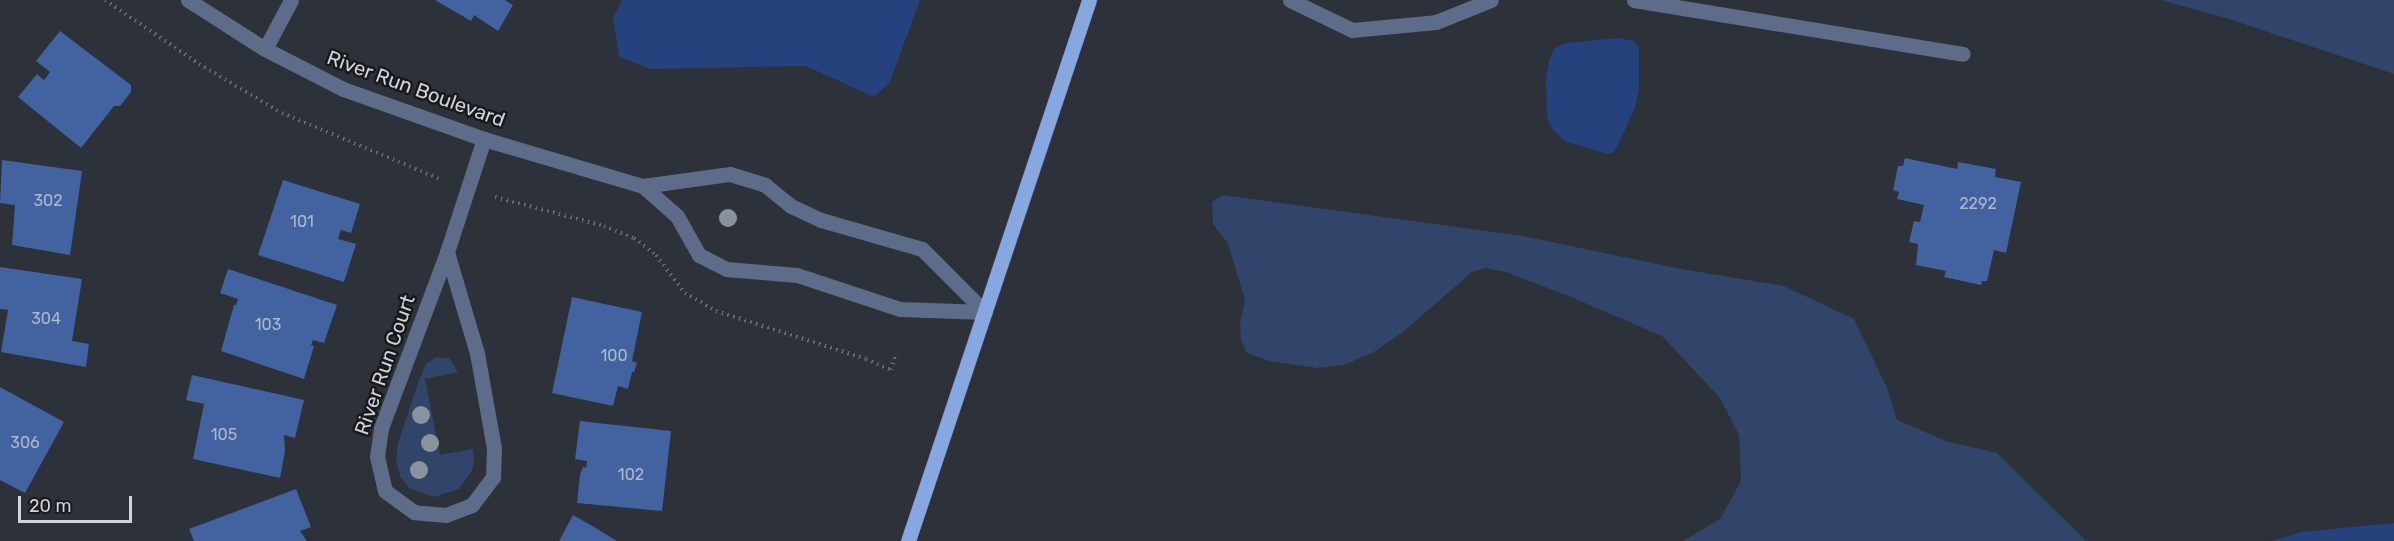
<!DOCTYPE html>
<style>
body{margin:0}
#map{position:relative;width:2394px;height:541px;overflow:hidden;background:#2c313a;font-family:Rubik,sans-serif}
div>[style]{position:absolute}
.green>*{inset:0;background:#31446a}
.water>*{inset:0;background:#25427d}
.building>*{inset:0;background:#4262a0}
.path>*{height:4px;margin-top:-2px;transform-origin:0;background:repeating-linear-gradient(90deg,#686c73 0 1.5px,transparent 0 6px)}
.minor>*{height:15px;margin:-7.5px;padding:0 7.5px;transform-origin:7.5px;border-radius:7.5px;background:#5d6c88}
.major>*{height:15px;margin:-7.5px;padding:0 7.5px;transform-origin:7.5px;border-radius:7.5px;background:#88a6df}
.trees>*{width:18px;height:18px;margin:-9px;border-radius:50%;background:#8a92a0}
span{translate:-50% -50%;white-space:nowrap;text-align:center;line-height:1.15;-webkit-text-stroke:5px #17191d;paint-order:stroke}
.number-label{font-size:16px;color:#adb8cb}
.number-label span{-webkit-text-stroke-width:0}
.street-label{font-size:20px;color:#d1d4d9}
.scale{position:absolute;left:18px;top:496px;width:114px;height:27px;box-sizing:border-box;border:3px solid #d1d4d9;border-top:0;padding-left:8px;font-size:18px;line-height:21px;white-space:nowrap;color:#d1d4d9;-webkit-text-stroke:4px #17191d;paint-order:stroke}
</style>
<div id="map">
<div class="green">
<i style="clip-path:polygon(2161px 0,2394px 0,2394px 74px,2226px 18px)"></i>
<i style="clip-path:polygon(1223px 195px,1523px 236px,1681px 269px,1784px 286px,1854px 319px,1887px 388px,1897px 420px,1946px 441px,1997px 453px,2086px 541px,1683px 541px,1720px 519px,1741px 481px,1739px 435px,1720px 398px,1662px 336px,1571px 297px,1506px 272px,1485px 268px,1472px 272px,1403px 332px,1372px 353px,1344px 365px,1317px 368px,1269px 361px,1247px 353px,1241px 341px,1240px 323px,1245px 300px,1228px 244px,1213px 224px,1212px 202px)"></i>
<i style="clip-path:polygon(437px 357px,449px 358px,458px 372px,425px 379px,440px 455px,473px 449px,474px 462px,472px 471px,459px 489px,434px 497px,409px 488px,400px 476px,396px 461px,398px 443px,419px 380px,426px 364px)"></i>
</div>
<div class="water">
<i style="clip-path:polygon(622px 0,920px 0,890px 82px,874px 97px,806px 66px,651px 69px,619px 57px,613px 17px)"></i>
<i style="clip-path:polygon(1619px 38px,1634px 41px,1639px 49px,1639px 89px,1635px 108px,1617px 147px,1612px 154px,1607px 154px,1565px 141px,1553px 130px,1547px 118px,1546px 78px,1549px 60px,1555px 48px,1566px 43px)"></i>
<i style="clip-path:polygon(2394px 523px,2394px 541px,2270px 541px,2302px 532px)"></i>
</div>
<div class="building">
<i style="clip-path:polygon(435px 0,505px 0,513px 5px,498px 31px,474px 15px,471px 21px)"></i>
<i style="clip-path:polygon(60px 31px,131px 85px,131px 92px,120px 106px,114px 106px,81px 148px,18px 97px,37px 74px,44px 80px,50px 72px,36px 61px)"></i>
<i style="clip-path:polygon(1905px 158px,1957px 169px,1958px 162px,1996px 169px,1995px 177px,2021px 182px,2006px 253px,1994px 250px,1987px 281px,1982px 281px,1981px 285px,1944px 277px,1946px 271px,1916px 265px,1918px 244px,1909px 242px,1914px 221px,1920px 222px,1924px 205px,1897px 199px,1899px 192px,1893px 190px,1898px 166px,1903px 166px)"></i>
<i style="clip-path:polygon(2px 160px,82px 171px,70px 255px,12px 245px,15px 205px,0 203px)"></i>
<i style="clip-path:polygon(283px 180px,360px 204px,351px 233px,341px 230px,338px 239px,356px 244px,344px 282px,258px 255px)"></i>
<i style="clip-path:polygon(0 267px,82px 279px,72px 341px,89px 344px,86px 367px,1px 352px,8px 310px,0 309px)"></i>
<i style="clip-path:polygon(228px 269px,337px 305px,324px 343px,313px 340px,311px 345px,314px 346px,304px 379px,221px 351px,234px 305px,236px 305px,238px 299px,220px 293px)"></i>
<i style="clip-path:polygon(572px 297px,642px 312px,632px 361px,637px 363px,634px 372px,632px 372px,628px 389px,618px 386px,613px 406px,552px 393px)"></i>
<i style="clip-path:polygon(192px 375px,304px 400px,295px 438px,284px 435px,285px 451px,280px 478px,193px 459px,204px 404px,186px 400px)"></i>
<i style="clip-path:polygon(0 387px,64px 422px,25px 493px,0 480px)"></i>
<i style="clip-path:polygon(580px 421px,671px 431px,662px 511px,577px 503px,580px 475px,583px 467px,586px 468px,587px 461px,575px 459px)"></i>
<i style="clip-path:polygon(296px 489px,311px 527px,300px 531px,307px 541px,194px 541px,189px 529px)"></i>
<i style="clip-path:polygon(573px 515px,594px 527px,617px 541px,559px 541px)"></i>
</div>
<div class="path">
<i style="left:105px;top:0;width:114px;rotate:34.2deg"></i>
<i style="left:199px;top:64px;width:96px;rotate:30.6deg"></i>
<i style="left:282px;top:113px;width:173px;rotate:22.7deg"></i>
<i style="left:495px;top:197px;width:113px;rotate:14.9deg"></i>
<i style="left:604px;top:226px;width:32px;rotate:22deg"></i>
<i style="left:634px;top:238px;width:28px;rotate:38deg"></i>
<i style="left:656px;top:255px;width:48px;rotate:52.7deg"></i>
<i style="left:685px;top:293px;width:36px;rotate:30deg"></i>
<i style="left:716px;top:311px;width:157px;rotate:17.7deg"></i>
<i style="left:866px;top:359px;width:27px;rotate:24deg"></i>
<i style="left:891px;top:370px;width:17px;rotate:-73deg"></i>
</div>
<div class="minor">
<i style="left:188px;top:0;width:91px;rotate:32.5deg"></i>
<i style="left:265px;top:49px;width:88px;rotate:27.1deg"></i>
<i style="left:343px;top:89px;width:150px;rotate:19.5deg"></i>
<i style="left:484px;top:139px;width:166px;rotate:16.5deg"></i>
<i style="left:643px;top:186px;width:45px;rotate:41.4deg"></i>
<i style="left:677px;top:216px;width:45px;rotate:60.6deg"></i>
<i style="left:699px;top:255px;width:30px;rotate:27deg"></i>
<i style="left:726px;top:269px;width:71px;rotate:4.8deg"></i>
<i style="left:797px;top:275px;width:108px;rotate:18.3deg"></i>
<i style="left:900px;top:309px;width:85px;rotate:2deg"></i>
<i style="left:1290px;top:0;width:69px;rotate:25.8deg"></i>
<i style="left:1352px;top:30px;width:84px;rotate:-5.4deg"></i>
<i style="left:1436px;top:22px;width:59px;rotate:-21.8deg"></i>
<i style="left:1634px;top:0;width:333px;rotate:9.3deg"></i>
<i style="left:265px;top:49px;width:55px;rotate:-62deg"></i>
<i style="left:643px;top:186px;width:88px;rotate:-7.9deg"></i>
<i style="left:730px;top:174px;width:37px;rotate:17deg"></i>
<i style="left:765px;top:185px;width:33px;rotate:39deg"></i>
<i style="left:791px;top:206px;width:33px;rotate:25deg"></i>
<i style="left:821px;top:220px;width:105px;rotate:16deg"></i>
<i style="left:922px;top:249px;width:89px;rotate:45deg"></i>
<i style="left:447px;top:252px;width:105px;rotate:73.5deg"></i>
<i style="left:477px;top:353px;width:97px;rotate:79.9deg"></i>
<i style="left:494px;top:448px;width:29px;rotate:92deg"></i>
<i style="left:493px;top:477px;width:35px;rotate:127deg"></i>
<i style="left:472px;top:505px;width:28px;rotate:159deg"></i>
<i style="left:446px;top:515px;width:32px;rotate:-175deg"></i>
<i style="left:414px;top:512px;width:36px;rotate:-144deg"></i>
<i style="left:385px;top:491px;width:35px;rotate:-103deg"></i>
<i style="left:377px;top:457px;width:29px;rotate:-82deg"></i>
<i style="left:381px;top:428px;width:188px;rotate:-69.4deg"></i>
<i style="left:447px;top:252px;width:119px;rotate:-71.9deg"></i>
</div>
<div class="major">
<i style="left:908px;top:541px;width:570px;rotate:-71.5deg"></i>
</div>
<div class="trees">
<i style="left:728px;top:218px"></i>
<i style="left:421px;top:415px"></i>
<i style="left:430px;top:443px"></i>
<i style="left:419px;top:470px"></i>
</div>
<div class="number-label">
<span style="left:48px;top:201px">302</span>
<span style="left:1978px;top:204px">2292</span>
<span style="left:302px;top:222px">101</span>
<span style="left:46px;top:319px">304</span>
<span style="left:268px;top:325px">103</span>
<span style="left:614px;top:356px">100</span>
<span style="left:224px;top:435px">105</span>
<span style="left:25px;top:443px">306</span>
<span style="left:631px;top:475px">102</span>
</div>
<div class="street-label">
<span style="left:416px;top:89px;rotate:20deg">River Run Boulevard</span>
<span style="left:385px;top:365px;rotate:-71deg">River Run Court</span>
</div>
<div class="scale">20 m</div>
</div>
